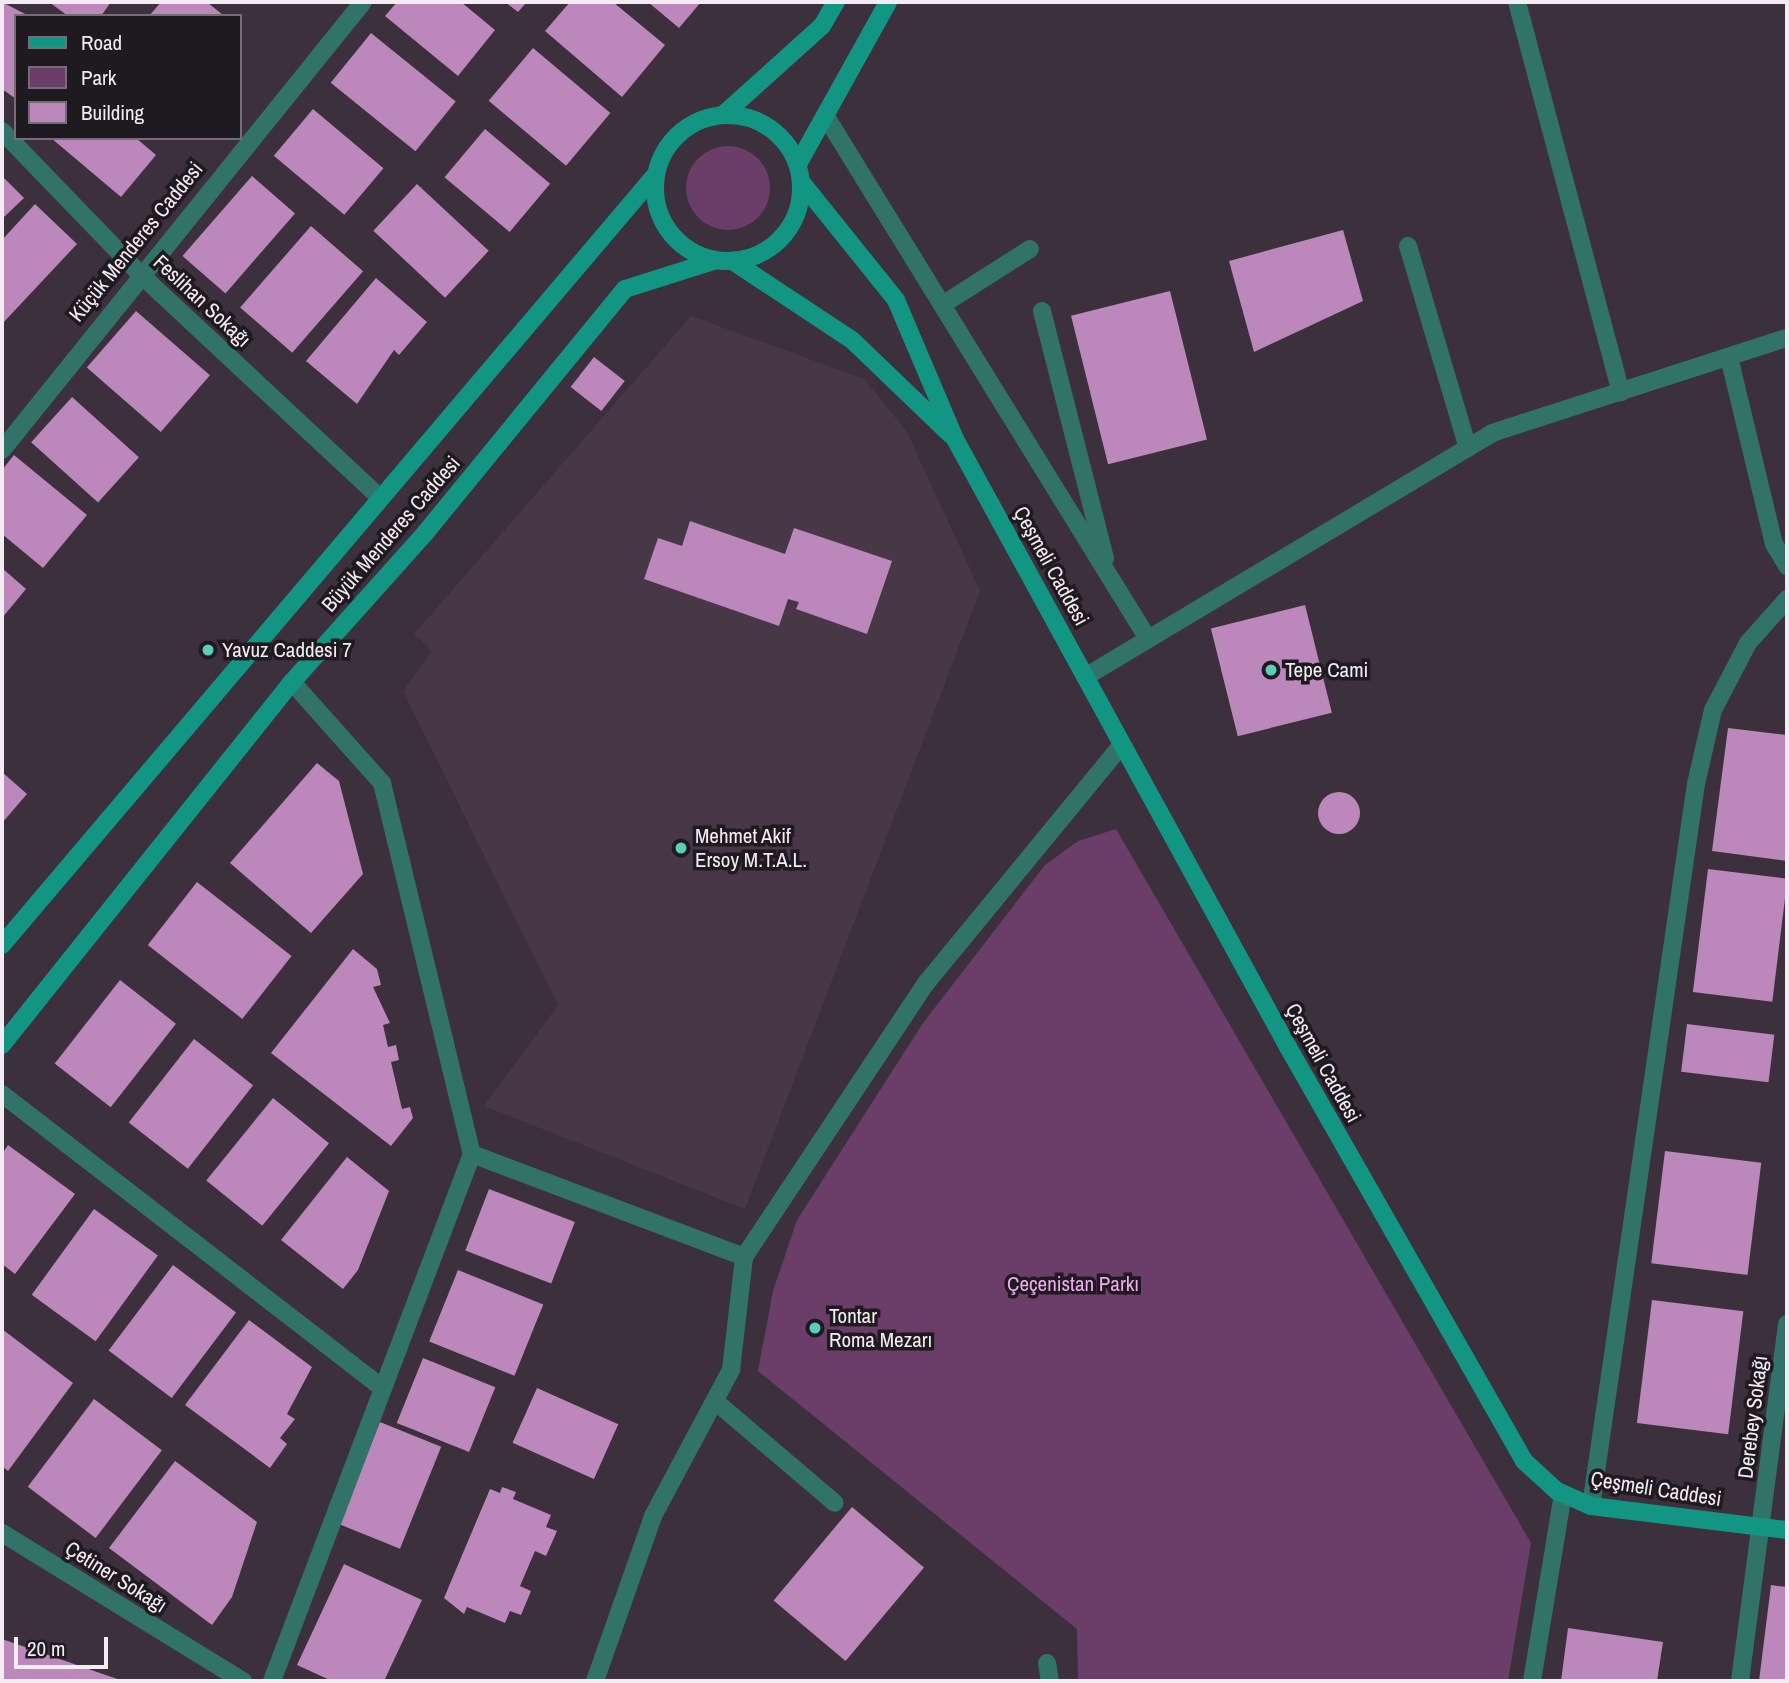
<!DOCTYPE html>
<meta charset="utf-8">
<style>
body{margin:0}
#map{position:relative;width:1789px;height:1683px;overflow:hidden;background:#3b303b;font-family:"Archivo Narrow",sans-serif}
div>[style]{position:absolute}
.built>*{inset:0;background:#483747}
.green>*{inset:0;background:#6a3e69}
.round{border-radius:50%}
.building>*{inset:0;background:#bc87ba;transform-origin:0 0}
.street>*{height:18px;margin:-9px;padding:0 9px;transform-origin:9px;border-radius:9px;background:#317368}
.secondary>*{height:18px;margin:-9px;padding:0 9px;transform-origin:9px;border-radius:9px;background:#139584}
.secondary>.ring{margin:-9px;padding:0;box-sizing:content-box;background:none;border:18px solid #139584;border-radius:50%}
.dots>*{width:19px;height:19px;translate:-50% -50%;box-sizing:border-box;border:4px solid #1f1a1f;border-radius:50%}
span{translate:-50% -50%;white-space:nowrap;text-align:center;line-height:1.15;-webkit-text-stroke:7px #1f1a1f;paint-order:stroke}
.street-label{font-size:21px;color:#f4ecf3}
.poi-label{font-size:21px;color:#f4ecf3}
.left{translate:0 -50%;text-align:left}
.park-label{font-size:21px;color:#f2a9f0}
.frame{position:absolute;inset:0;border:4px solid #f4ecf3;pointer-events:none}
.legend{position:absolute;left:14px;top:14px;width:228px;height:126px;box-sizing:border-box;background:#1f1a1f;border:2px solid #746e74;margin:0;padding:9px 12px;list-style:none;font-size:21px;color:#f4ecf3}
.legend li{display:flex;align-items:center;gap:14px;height:35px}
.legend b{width:35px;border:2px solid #746e74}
.scale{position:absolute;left:14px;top:1637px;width:94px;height:32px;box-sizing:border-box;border:4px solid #f4ecf3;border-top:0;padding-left:9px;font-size:21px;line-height:24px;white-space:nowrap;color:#f4ecf3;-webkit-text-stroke:5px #1f1a1f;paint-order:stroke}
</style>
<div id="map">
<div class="built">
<i style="clip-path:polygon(691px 316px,864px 379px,907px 432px,980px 591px,745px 1209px,484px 1106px,558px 1005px,403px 691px,432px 651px,414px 634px)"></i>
</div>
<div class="green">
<i class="round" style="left:686px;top:146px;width:84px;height:84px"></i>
<i style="clip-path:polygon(1116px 829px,1531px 1543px,1508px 1681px,1078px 1681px,1077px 1629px,758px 1371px,773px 1291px,797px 1220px,923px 1023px,1045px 865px,1078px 841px)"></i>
</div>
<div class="building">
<i style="clip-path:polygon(2px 2px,29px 16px,16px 16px,16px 99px,2px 89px)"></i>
<i style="clip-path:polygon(49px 2px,111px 2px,101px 16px,68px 16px)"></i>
<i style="clip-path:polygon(161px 2px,207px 2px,224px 16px,149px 16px)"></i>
<i style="clip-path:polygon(397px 2px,461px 2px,495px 30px,458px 76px,385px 16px)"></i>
<i style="clip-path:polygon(505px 2px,527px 2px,518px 12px)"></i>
<i style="clip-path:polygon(570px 2px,613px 2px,665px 45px,622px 97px,545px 31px)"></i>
<i style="clip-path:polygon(648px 2px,701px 2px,679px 28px)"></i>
<i style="left:371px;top:33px;width:109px;height:64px;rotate:39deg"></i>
<i style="left:533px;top:48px;width:101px;height:69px;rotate:40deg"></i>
<i style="left:313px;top:109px;width:92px;height:61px;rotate:40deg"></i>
<i style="left:485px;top:129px;width:85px;height:63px;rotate:40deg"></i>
<i style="clip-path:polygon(51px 138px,136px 138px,156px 155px,121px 197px)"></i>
<i style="clip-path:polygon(2px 176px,24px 198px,2px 219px)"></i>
<i style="left:252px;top:176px;width:57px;height:106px;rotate:41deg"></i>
<i style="left:417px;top:184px;width:98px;height:64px;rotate:43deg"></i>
<i style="clip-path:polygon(35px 204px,77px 244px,2px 324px,2px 240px)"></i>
<i style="left:311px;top:226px;width:69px;height:108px;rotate:41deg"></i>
<i style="clip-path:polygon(1343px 230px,1363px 301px,1254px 352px,1229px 261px)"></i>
<i style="clip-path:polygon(376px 278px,427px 322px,399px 355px,394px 350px,357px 404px,306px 361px)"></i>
<i style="left:1170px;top:291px;width:153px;height:102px;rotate:76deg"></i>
<i style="left:136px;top:311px;width:98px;height:75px;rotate:41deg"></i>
<i style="left:594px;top:357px;width:39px;height:38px;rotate:38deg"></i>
<i style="left:72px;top:397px;width:90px;height:61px;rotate:42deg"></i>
<i style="clip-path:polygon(14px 455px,87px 515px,43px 568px,2px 534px,2px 470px)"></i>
<i style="clip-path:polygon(690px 521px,785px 554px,794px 528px,892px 561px,867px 634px,796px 609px,799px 602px,788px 599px,779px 626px,644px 579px,658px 538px,682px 546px)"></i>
<i style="clip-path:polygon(2px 568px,26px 589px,2px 618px)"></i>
<i style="left:1305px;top:605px;width:111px;height:97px;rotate:76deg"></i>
<i style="clip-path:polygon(1728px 728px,1787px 735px,1787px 861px,1712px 851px)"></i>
<i style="clip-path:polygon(317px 763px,339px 781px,363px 874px,311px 933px,230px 863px)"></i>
<i style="clip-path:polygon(2px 772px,27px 794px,2px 823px)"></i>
<i class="round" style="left:1318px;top:792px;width:42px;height:42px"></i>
<i style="left:1708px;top:869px;width:80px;height:124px;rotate:7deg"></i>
<i style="left:197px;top:882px;width:120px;height:80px;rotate:38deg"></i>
<i style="clip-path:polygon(353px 949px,377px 969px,381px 985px,373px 987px,390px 1023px,383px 1025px,388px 1047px,396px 1045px,399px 1060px,391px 1062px,402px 1109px,410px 1107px,413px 1118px,391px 1146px,271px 1053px)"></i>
<i style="left:120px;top:980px;width:71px;height:106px;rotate:38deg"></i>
<i style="left:1687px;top:1024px;width:88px;height:48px;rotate:7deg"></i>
<i style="left:194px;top:1039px;width:75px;height:106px;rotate:38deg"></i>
<i style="left:273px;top:1098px;width:72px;height:106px;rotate:39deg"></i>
<i style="clip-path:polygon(8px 1145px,75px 1194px,15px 1274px,2px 1264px,2px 1154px)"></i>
<i style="left:1665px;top:1151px;width:97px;height:113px;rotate:7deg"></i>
<i style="clip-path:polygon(347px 1157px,389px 1191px,358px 1270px,343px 1289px,281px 1240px)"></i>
<i style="left:489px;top:1189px;width:92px;height:66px;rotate:21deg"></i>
<i style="left:94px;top:1209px;width:79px;height:106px;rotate:36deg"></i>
<i style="left:173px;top:1265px;width:79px;height:107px;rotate:37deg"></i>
<i style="left:458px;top:1270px;width:92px;height:77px;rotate:22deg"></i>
<i style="left:1652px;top:1300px;width:92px;height:124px;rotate:7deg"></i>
<i style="clip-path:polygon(249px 1320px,312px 1367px,287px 1414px,295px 1419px,280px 1438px,287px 1444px,270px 1468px,185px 1405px)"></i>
<i style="clip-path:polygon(2px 1329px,73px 1383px,8px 1471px,2px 1466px)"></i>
<i style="left:423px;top:1358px;width:78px;height:70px;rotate:22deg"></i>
<i style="left:537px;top:1388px;width:89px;height:60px;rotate:24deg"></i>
<i style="left:94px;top:1399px;width:85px;height:110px;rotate:37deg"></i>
<i style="left:380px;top:1422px;width:66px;height:110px;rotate:22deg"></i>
<i style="clip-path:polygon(175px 1461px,257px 1522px,232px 1597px,212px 1625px,109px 1548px)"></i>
<i style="clip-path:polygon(502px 1487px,516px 1492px,513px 1499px,551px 1515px,546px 1527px,557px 1531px,546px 1556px,535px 1551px,520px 1586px,531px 1591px,521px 1615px,510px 1611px,505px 1623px,467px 1607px,464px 1614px,444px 1598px,490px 1489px,500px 1493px)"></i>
<i style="left:852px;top:1507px;width:94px;height:122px;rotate:40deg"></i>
<i style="clip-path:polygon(344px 1564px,422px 1600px,384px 1681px,332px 1681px,297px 1665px)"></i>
<i style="clip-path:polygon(1771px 1585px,1787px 1587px,1787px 1681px,1759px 1681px)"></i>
<i style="clip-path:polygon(1568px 1628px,1663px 1642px,1657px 1681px,1561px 1681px)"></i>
<i style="clip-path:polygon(2px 1639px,123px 1681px,2px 1681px)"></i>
</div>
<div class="street">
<i style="left:1517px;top:2px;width:404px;rotate:75.1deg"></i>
<i style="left:828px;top:120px;width:610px;rotate:58.34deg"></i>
<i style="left:2px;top:131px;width:197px;rotate:46deg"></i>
<i style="left:139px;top:273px;width:327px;rotate:43deg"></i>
<i style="left:1408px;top:246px;width:211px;rotate:73.5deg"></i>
<i style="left:942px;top:305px;width:104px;rotate:-32.5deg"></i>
<i style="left:1042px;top:311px;width:255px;rotate:75.7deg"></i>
<i style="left:1729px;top:357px;width:192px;rotate:76.5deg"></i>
<i style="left:1774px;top:544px;width:26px;rotate:59deg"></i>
<i style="left:2px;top:450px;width:575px;rotate:-51.14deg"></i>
<i style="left:1085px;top:677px;width:475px;rotate:-30.9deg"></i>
<i style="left:1492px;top:433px;width:310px;rotate:-17.9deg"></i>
<i style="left:292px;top:682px;width:135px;rotate:48.3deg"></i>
<i style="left:382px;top:783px;width:382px;rotate:76.4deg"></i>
<i style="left:472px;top:1154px;width:291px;rotate:20.7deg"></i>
<i style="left:2px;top:1094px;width:481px;rotate:37.7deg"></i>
<i style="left:715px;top:1401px;width:157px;rotate:40.4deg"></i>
<i style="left:1591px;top:1506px;width:730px;rotate:-81.73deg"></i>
<i style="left:1696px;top:784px;width:76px;rotate:-77.1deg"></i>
<i style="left:1713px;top:710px;width:76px;rotate:-62.4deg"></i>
<i style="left:1748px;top:643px;width:59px;rotate:-48.4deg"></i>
<i style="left:2px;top:1533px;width:283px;rotate:31.6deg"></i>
<i style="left:1047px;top:1663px;width:18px;rotate:81deg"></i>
<i style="left:272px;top:1681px;width:564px;rotate:-69.22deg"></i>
<i style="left:595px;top:1681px;width:175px;rotate:-70.6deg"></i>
<i style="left:653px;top:1516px;width:166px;rotate:-61.9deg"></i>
<i style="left:731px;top:1370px;width:114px;rotate:-83.4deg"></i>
<i style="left:744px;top:1257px;width:330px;rotate:-56.4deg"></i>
<i style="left:927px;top:982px;width:307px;rotate:-50.6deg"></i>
<i style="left:1532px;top:1681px;width:190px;rotate:-80.6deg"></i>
<i style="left:1740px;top:1681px;width:360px;rotate:-82.5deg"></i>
</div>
<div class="secondary">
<i class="ring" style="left:655px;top:115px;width:128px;height:128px"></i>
<i style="left:723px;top:115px;width:133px;rotate:-42deg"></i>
<i style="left:822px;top:26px;width:28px;rotate:-60deg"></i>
<i style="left:798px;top:164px;width:185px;rotate:-60.9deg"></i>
<i style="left:802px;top:183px;width:150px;rotate:51.2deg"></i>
<i style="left:896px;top:300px;width:151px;rotate:67deg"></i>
<i style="left:955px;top:439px;width:693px;rotate:61.29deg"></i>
<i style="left:1288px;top:1047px;width:477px;rotate:60.3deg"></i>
<i style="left:1524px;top:1461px;width:45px;rotate:42.3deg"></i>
<i style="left:1557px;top:1491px;width:37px;rotate:24deg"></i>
<i style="left:1591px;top:1506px;width:197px;rotate:7deg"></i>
<i style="left:734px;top:262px;width:141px;rotate:33.5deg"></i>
<i style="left:852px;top:340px;width:136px;rotate:43.8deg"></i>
<i style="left:2px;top:945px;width:1011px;rotate:-49.69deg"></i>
<i style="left:2px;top:1045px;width:465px;rotate:-51.4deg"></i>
<i style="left:292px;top:682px;width:201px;rotate:-48.2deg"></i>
<i style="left:426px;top:532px;width:314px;rotate:-50.7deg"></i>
<i style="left:625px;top:289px;width:93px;rotate:-17.5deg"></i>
</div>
<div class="dots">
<i style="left:208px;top:650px;background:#5bcebb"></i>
<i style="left:1271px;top:670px;background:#5bcebb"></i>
<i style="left:681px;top:848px;background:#5bcebb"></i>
<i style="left:815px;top:1328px;background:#5bcebb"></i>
</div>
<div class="street-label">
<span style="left:136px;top:242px;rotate:-51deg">Küçük Menderes Caddesi</span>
<span style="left:202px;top:301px;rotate:43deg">Feslihan Sokağı</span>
<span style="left:391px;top:534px;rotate:-49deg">Büyük Menderes Caddesi</span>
<span style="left:1051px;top:566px;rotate:61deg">Çeşmeli Caddesi</span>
<span style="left:1323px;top:1063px;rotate:61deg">Çeşmeli Caddesi</span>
<span style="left:1753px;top:1417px;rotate:-83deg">Derebey Sokağı</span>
<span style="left:1656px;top:1489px;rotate:9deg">Çeşmeli Caddesi</span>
<span style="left:116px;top:1577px;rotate:32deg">Çetiner Sokağı</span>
</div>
<div class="poi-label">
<span class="left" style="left:222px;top:650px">Yavuz Caddesi 7</span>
<span class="left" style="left:1285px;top:670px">Tepe Cami</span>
<span class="left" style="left:695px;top:848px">Mehmet Akif<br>Ersoy M.T.A.L.</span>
<span class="left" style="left:829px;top:1328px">Tontar<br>Roma Mezarı</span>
</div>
<div class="park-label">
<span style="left:1073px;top:1284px">Çeçenistan Parkı</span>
</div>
<div class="frame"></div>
<ul class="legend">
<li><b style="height:9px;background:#139584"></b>Road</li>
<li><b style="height:19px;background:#6a3e69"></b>Park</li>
<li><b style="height:19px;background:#bc87ba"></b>Building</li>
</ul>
<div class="scale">20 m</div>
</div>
